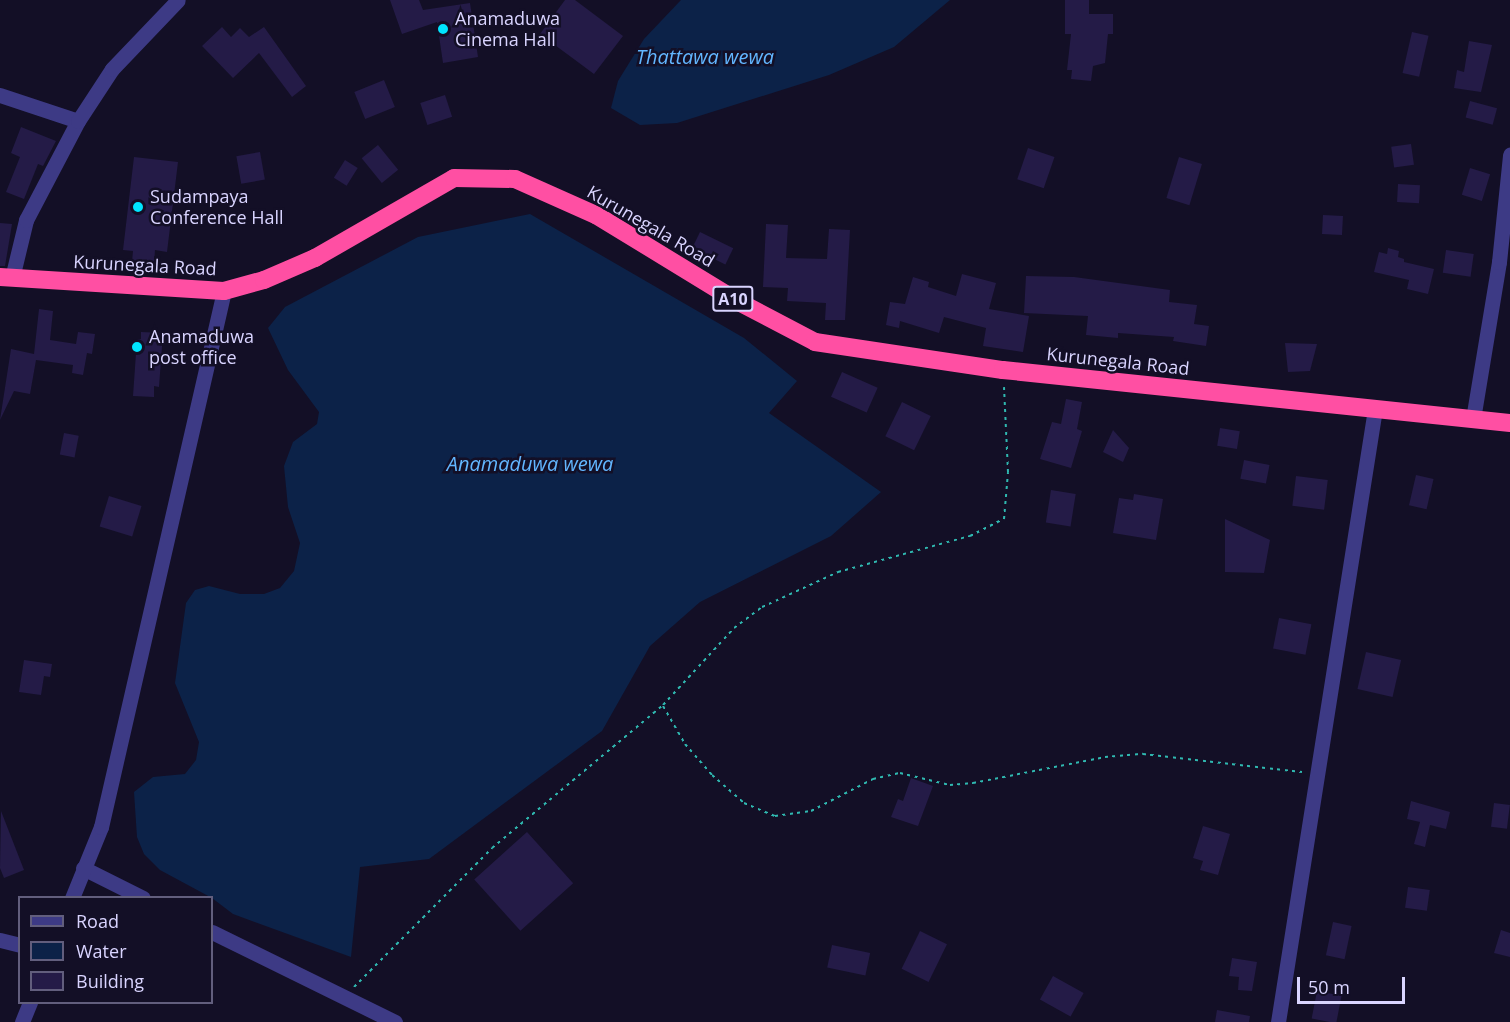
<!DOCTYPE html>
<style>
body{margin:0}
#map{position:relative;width:1510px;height:1022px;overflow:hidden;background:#130f26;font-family:"Open Sans",sans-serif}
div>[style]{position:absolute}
.water>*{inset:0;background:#0c2248}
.building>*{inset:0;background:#241b47;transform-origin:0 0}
.path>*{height:2px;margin-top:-1px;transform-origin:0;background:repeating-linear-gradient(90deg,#2fb8b0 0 3px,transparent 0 7.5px)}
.minor>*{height:15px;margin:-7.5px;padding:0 7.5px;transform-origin:7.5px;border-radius:7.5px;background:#3d3a85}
.highway>*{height:18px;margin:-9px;padding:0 9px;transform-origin:9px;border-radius:9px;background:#ff4fa3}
.dots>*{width:16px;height:16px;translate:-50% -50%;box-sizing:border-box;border:3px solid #130f26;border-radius:50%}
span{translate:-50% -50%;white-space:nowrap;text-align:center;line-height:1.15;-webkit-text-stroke:5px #130f26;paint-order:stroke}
.shield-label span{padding:2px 4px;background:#130f26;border:2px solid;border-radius:4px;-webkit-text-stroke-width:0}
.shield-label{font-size:16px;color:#d9d4ff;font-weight:700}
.poi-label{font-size:18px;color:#d9d4ff}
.left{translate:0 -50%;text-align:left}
.street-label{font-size:18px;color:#d9d4ff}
.water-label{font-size:20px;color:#62b6ff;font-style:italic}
.legend{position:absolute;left:18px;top:896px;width:195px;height:108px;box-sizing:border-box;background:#130f26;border:2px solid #625e7d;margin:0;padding:8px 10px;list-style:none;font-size:18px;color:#d9d4ff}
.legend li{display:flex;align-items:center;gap:12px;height:30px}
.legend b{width:30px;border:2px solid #625e7d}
.scale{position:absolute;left:1297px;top:977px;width:108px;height:27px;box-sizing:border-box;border:3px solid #d9d4ff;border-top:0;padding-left:8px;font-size:18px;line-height:21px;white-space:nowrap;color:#d9d4ff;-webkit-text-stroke:4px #130f26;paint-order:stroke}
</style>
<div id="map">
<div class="water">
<i style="clip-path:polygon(681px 0,950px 0,894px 47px,829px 75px,677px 123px,640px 125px,611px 108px,618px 81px,644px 39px)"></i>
<i style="clip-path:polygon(530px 214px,744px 338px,797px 381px,769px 413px,881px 492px,831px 536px,700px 602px,650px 646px,602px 731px,429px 859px,360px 867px,351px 957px,233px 914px,212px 898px,160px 870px,144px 854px,137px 837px,134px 792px,153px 777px,185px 774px,196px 760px,199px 742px,175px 683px,186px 603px,195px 590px,209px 586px,240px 594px,264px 594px,280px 588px,294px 571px,300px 543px,288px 507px,284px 466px,293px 442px,317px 424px,319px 412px,288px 370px,268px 328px,285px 307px,418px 237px)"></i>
</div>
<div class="building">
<i style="clip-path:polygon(390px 0,419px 0,423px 10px,470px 3px,478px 57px,443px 63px,437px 22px,402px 34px)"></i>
<i style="clip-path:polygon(565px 0,575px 0,623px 36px,594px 74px,540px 34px)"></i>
<i style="clip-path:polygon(1065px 0,1089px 0,1089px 14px,1113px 14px,1113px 34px,1108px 34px,1105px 63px,1093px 66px,1091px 81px,1071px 79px,1072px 70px,1067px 70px,1071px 34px,1065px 34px)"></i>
<i style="clip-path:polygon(222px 27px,231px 37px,240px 28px,249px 37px,264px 27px,306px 86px,292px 97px,259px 53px,233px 78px,202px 46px)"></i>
<i style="left:1412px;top:32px;width:17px;height:42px;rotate:13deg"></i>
<i style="clip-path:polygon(1469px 41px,1492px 45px,1481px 92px,1454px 88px,1457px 70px,1464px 72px)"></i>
<i style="left:384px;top:80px;width:29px;height:32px;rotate:68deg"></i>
<i style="left:445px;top:95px;width:23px;height:26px;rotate:72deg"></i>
<i style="left:1470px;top:101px;width:28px;height:17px;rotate:15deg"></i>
<i style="clip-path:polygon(21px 127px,56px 141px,43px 166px,38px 164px,24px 199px,6px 192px,20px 157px,11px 153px)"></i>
<i style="left:1411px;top:144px;width:21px;height:20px;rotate:82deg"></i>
<i style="left:378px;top:145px;width:32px;height:21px;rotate:51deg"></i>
<i style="left:1028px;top:148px;width:28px;height:33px;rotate:19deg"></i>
<i style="left:260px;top:152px;width:28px;height:24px;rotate:80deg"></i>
<i style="clip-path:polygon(134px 157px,178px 162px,167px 252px,155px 250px,154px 264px,132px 262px,133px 251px,123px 250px)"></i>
<i style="left:1179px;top:157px;width:24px;height:43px;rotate:17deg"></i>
<i style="left:345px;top:160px;width:15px;height:21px;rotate:32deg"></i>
<i style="left:1470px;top:168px;width:21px;height:28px;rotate:17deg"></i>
<i style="left:1398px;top:184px;width:22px;height:18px;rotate:3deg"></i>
<i style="left:1323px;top:215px;width:20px;height:19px;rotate:3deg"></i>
<i style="clip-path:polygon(0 223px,12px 224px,5px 266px,0 266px)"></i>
<i style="clip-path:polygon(766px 224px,788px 225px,786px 258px,827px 259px,829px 229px,850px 230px,845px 320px,825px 320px,826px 303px,787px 301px,788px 288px,763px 287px)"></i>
<i style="left:700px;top:232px;width:37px;height:18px;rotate:26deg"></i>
<i style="clip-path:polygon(1388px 248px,1399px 251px,1398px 257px,1404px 259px,1404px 262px,1434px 269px,1428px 294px,1407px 289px,1409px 280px,1374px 272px,1379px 252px,1387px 254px)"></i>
<i style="left:1446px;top:250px;width:28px;height:23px;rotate:8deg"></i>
<i style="clip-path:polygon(962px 274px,996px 283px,989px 309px,1029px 316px,1023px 352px,983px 346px,986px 328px,944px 317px,939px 333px,900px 321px,899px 328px,886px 325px,890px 302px,905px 304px,913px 277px,929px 282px,928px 287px,956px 296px)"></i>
<i style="clip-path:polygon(1026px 276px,1074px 277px,1170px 290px,1169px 302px,1197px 305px,1194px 324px,1209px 326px,1206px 346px,1173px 341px,1174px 337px,1118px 333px,1118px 338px,1086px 335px,1088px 316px,1024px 313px)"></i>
<i style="clip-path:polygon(39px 309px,53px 311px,50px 340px,76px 344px,78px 332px,95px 334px,92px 354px,87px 353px,83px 375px,72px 373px,73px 365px,36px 360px,30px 394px,14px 391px,0 420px,11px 349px,34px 354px)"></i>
<i style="clip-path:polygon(141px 332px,163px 333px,159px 387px,154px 386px,154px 397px,133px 396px,137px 339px,141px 339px)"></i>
<i style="clip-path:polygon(1285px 343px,1317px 344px,1310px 371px,1288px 372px)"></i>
<i style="left:842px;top:372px;width:39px;height:27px;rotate:24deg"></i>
<i style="clip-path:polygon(1066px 399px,1082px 402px,1077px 429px,1082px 431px,1071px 468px,1040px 459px,1052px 422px,1061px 424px)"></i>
<i style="left:902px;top:402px;width:32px;height:38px;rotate:26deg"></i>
<i style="left:1220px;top:428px;width:20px;height:18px;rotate:9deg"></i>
<i style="clip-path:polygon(1113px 430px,1129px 448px,1123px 462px,1103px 452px)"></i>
<i style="left:64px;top:433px;width:15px;height:22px;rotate:11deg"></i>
<i style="left:1244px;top:460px;width:26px;height:19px;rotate:11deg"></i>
<i style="left:1416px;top:475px;width:18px;height:31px;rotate:13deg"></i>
<i style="left:1296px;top:476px;width:32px;height:30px;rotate:7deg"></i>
<i style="left:1051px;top:490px;width:25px;height:33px;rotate:9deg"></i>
<i style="clip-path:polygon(1134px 494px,1163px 499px,1156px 540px,1113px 533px,1119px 498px,1133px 500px)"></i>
<i style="left:109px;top:496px;width:34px;height:32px;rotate:17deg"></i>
<i style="clip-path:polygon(1225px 519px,1270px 540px,1264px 573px,1225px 572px)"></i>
<i style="left:1279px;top:618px;width:33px;height:31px;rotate:11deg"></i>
<i style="left:1366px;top:652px;width:36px;height:38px;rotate:13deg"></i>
<i style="clip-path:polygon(24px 660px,52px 664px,50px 677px,44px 676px,41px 695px,19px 692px)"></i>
<i style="clip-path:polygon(911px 778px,933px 786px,918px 826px,891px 817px,898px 799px,903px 801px)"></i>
<i style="clip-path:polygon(1411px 801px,1450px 812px,1446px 829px,1430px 825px,1425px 847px,1414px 844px,1420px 822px,1407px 819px)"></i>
<i style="left:1494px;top:803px;width:16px;height:24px;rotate:7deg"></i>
<i style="clip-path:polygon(1px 811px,24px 870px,4px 878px,0 868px)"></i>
<i style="clip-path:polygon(1203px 826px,1230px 834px,1218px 875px,1200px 870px,1203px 861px,1193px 858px)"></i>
<i style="left:527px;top:832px;width:69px;height:71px;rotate:48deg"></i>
<i style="left:1408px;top:887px;width:22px;height:21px;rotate:8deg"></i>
<i style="left:1333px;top:922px;width:19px;height:34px;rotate:12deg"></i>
<i style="clip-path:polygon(1501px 930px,1510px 933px,1510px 957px,1494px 953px)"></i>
<i style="left:920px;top:931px;width:30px;height:42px;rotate:26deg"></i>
<i style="left:832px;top:945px;width:39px;height:23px;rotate:12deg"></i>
<i style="clip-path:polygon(1232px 958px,1257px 962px,1252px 991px,1238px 990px,1239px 977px,1229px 976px)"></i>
<i style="left:1053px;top:976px;width:35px;height:27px;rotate:29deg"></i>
<i style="left:1317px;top:991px;width:25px;height:28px;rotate:11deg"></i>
<i style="clip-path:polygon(1217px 1010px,1250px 1016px,1249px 1022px,1215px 1022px)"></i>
</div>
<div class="path">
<i style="left:663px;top:706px;width:44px;rotate:59.9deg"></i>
<i style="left:685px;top:744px;width:41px;rotate:48.9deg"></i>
<i style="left:712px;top:775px;width:43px;rotate:41.2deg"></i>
<i style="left:744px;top:803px;width:34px;rotate:23deg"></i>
<i style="left:775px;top:816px;width:36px;rotate:-8deg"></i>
<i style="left:811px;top:811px;width:70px;rotate:-27.3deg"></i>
<i style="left:873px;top:779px;width:28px;rotate:-13deg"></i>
<i style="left:900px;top:773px;width:51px;rotate:13.5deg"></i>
<i style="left:950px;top:785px;width:23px;rotate:-5deg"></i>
<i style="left:973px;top:783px;width:135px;rotate:-11.1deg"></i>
<i style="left:1105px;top:757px;width:38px;rotate:-5deg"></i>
<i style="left:1143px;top:754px;width:160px;rotate:6.5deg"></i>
<i style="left:354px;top:987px;width:196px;rotate:-45.2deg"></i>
<i style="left:492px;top:848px;width:223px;rotate:-39.9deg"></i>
<i style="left:663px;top:705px;width:105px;rotate:-47.3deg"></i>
<i style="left:734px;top:628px;width:35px;rotate:-37deg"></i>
<i style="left:762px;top:607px;width:84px;rotate:-24.7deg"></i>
<i style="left:838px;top:572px;width:137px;rotate:-15.3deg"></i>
<i style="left:970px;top:536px;width:38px;rotate:-27deg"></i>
<i style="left:1004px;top:519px;width:47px;rotate:-85.1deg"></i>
<i style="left:1008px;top:472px;width:85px;rotate:-92.7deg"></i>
</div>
<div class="minor">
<i style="left:0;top:95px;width:82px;rotate:18.4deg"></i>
<i style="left:12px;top:278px;width:60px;rotate:-76.4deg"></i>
<i style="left:26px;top:220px;width:112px;rotate:-62.3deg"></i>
<i style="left:78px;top:121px;width:62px;rotate:-56.8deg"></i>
<i style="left:112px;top:69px;width:95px;rotate:-46.3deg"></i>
<i style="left:1473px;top:419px;width:159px;rotate:-80.6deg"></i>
<i style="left:1499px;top:262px;width:108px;rotate:-84.1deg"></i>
<i style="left:83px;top:868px;width:67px;rotate:26.6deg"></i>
<i style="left:72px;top:898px;width:77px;rotate:-67.8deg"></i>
<i style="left:101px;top:827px;width:550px;rotate:-77.08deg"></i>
<i style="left:212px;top:932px;width:204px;rotate:26.2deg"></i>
<i style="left:0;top:940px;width:21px;rotate:14deg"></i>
<i style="left:22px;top:1022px;width:22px;rotate:-68deg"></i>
<i style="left:1278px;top:1022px;width:621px;rotate:-81.01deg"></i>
</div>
<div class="highway">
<i style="left:0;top:277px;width:224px;rotate:3.6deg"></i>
<i style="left:224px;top:291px;width:41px;rotate:-15.4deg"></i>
<i style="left:264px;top:280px;width:56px;rotate:-23.3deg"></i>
<i style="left:315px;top:258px;width:160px;rotate:-29.9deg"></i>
<i style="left:454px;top:178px;width:61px;rotate:0.9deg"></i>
<i style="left:515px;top:179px;width:89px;rotate:24deg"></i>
<i style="left:596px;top:215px;width:165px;rotate:31.4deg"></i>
<i style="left:737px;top:301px;width:88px;rotate:27.7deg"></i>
<i style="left:815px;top:342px;width:190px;rotate:8.5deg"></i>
<i style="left:1003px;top:370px;width:510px;rotate:5.97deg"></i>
</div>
<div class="dots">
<i style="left:443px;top:29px;background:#00e5ff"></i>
<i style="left:138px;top:207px;background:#00e5ff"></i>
<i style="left:137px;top:347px;background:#00e5ff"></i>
</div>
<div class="shield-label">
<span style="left:733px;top:299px">A10</span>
</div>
<div class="poi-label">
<span class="left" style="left:455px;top:29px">Anamaduwa<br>Cinema Hall</span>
<span class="left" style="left:150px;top:207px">Sudampaya<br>Conference Hall</span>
<span class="left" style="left:149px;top:347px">Anamaduwa<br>post office</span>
</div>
<div class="street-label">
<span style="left:651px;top:226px;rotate:30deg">Kurunegala Road</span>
<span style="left:145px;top:265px;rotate:3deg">Kurunegala Road</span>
<span style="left:1118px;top:361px;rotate:6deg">Kurunegala Road</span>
</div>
<div class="water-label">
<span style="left:705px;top:56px">Thattawa wewa</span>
<span style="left:530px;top:463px">Anamaduwa wewa</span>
</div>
<ul class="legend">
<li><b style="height:8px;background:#3d3a85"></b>Road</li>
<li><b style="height:16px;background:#0c2248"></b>Water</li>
<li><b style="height:16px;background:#241b47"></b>Building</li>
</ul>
<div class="scale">50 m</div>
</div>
